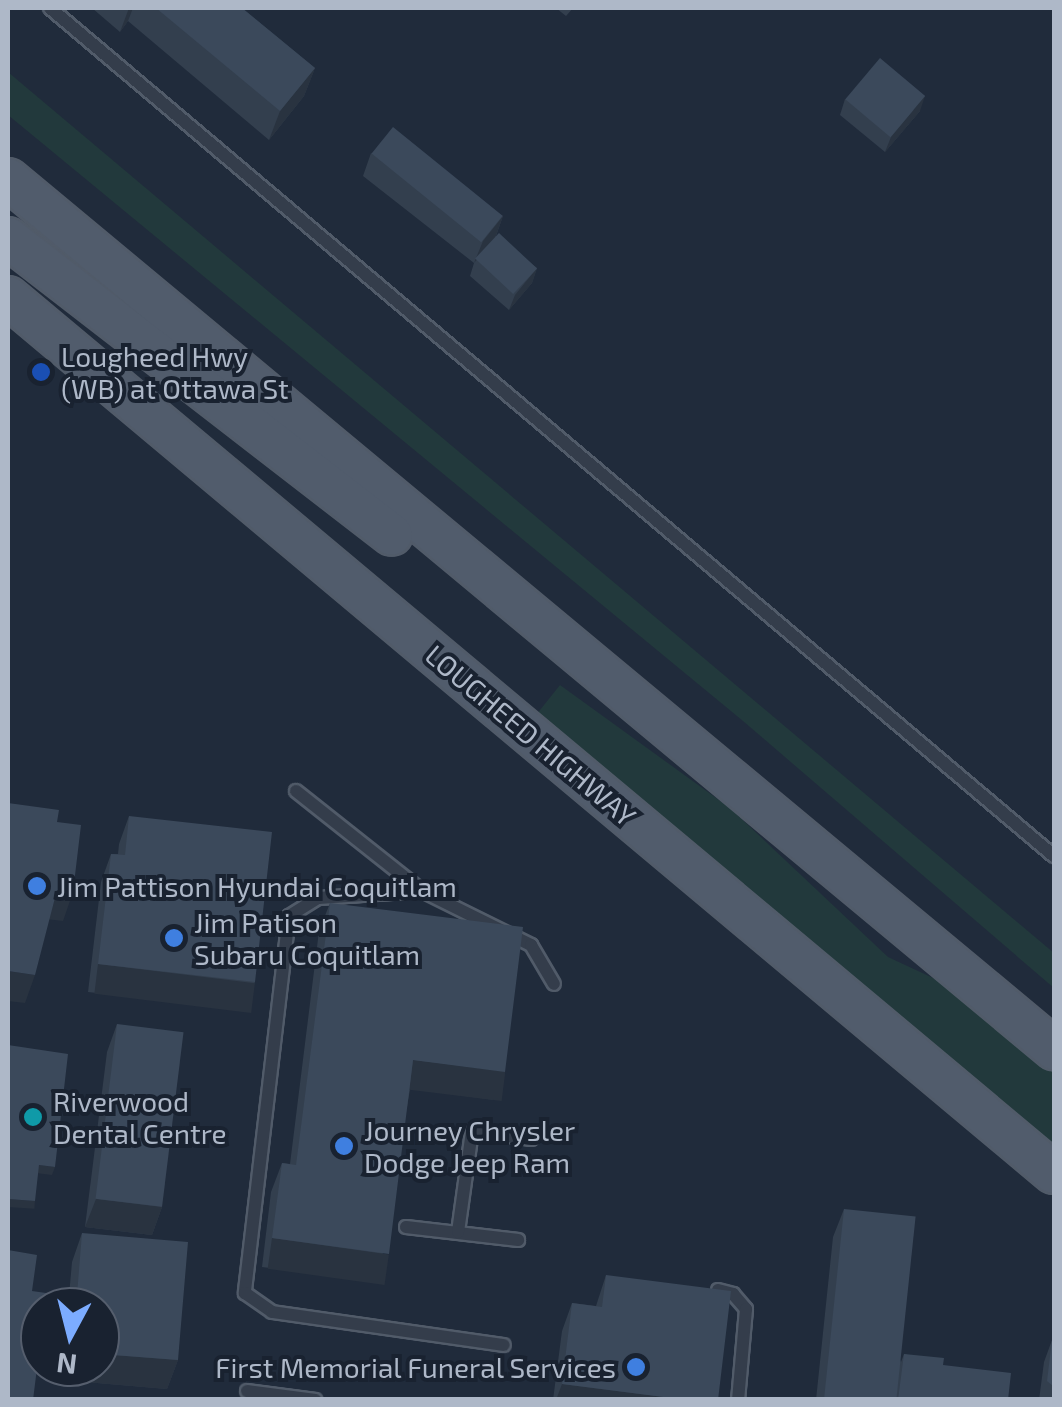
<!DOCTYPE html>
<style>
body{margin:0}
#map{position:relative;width:1062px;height:1407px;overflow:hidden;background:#202b3b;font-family:"Exo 2",sans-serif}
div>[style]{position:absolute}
.green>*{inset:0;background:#22393c}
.roads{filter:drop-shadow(2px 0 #515b69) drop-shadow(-2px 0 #515b69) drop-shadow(0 2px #515b69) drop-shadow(0 -2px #515b69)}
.lane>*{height:12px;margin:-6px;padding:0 6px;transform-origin:6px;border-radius:6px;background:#343d4b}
.primary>*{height:40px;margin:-20px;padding:0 20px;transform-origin:20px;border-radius:20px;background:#515c6c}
.wall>*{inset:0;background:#333f4e}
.shaded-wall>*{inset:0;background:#293340;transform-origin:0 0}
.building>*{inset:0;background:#3b495b;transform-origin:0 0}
.dots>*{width:28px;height:28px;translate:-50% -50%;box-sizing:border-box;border:5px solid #192230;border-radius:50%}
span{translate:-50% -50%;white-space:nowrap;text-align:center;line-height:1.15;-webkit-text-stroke:8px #192230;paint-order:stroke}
.poi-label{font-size:28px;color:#aeb8c8}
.left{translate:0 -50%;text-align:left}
.right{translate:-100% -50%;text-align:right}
.street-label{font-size:28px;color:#aeb8c8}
.frame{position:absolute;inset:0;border:10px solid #aeb8c8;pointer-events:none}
.north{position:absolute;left:20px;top:1287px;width:100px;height:100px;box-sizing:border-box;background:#192230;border:2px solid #555e6d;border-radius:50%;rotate:187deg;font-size:28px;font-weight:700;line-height:40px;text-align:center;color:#aeb8c8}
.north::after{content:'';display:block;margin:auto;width:35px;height:45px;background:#7cacff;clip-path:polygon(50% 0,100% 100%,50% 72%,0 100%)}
</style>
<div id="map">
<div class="green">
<i style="clip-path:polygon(8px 72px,1054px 953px,1054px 988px,743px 721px,8px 115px)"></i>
<i style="clip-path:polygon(560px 685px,730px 808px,888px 957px,959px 990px,1054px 1069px,1054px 1148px,536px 715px)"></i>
</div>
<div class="roads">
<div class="lane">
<i style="left:50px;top:8px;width:1314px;rotate:40.19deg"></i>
<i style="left:296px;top:791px;width:161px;rotate:38.4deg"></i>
<i style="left:422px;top:891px;width:122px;rotate:26.4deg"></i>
<i style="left:531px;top:945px;width:45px;rotate:59.5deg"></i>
<i style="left:422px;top:891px;width:104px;rotate:176.1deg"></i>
<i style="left:318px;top:898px;width:34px;rotate:148deg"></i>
<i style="left:289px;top:916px;width:380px;rotate:96.7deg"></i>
<i style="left:245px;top:1293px;width:33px;rotate:35deg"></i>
<i style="left:272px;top:1312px;width:234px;rotate:8.1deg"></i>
<i style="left:406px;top:1227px;width:113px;rotate:6.6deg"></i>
<i style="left:458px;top:1232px;width:102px;rotate:-82.1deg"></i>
<i style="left:472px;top:1131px;width:60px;rotate:7.7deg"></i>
<i style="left:718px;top:1290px;width:16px;rotate:15deg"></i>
<i style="left:733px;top:1294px;width:20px;rotate:49deg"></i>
<i style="left:746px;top:1309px;width:91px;rotate:95deg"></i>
<i style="left:247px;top:1391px;width:69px;rotate:7.5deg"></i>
</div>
<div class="primary">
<i style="left:8px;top:179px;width:1361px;rotate:39.75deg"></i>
<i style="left:8px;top:238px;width:485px;rotate:37.7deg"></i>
<i style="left:8px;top:297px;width:1364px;rotate:39.95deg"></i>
</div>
</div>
<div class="wall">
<i style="clip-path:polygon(92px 8px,242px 8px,315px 68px,304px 96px,269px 140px,128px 21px,120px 32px)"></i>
<i style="clip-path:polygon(556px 8px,573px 8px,566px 16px)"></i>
<i style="clip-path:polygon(845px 99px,920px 111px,885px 152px,840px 115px)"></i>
<i style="clip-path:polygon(371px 153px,503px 216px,496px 236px,537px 268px,532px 283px,509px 310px,470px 276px,474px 263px,363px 176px)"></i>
<i style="clip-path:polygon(129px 816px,255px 982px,245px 1010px,88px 992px,101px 882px,111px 854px,118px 854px,119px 844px)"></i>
<i style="clip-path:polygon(330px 903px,495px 1100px,410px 1089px,378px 1282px,262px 1267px,271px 1192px,282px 1163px,290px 1164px,319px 931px)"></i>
<i style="clip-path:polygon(117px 1024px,162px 1207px,152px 1235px,85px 1227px,107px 1052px)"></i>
<i style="clip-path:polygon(844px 1209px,901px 1362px,904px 1354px,943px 1365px,1008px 1400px,816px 1400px,833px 1237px)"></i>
<i style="clip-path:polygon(82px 1233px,178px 1360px,167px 1389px,62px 1380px,63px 1367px,100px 1367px,100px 1307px,68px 1307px,72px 1262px)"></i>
<i style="clip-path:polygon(606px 1275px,718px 1400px,553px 1400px,562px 1331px,572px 1303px,596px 1306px)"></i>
<i style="clip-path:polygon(1052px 1340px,1054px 1343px,1054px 1400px,1039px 1400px,1044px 1362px)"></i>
</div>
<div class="shaded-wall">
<i style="clip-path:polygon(129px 8px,133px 8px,128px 21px,120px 32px)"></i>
<i style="clip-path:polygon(315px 68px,304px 96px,269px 140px,280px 111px)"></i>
<i style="clip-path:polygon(925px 96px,920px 111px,885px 152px,891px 137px)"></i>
<i style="clip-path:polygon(503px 216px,495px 238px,474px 263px,483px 241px)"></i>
<i style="clip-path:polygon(537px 268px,532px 283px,509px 310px,515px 295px)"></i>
<i style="clip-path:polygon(57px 890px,73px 892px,63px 921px,46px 919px)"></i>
<i style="left:98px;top:964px;width:158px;height:30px;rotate:7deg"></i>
<i style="clip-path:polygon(8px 971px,35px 975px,25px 1003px,8px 1001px)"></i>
<i style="left:413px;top:1060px;width:93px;height:30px;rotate:7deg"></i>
<i style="clip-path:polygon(39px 1165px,55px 1167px,52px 1175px,36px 1173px)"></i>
<i style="left:8px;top:1199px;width:27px;height:8px;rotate:4deg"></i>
<i style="clip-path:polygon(96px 1199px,162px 1207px,152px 1235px,85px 1227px)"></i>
<i style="left:272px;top:1238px;width:118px;height:31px;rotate:8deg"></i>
<i style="clip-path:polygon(100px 1354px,178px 1360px,167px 1389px,62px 1380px,66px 1367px,100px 1367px)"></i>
<i style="clip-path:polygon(562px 1384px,687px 1400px,556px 1400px)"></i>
</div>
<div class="building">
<i style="clip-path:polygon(156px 8px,242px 8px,315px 68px,280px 111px)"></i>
<i style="left:880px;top:58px;width:59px;height:54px;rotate:40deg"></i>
<i style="left:393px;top:127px;width:141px;height:34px;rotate:39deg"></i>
<i style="left:499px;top:233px;width:52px;height:35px;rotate:43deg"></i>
<i style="clip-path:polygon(8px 803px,59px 810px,57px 822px,81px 825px,73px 892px,57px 890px,35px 975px,8px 971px)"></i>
<i style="clip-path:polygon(129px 816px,272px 832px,255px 982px,98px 964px,111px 854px,125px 855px)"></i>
<i style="clip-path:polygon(330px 903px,523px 927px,505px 1072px,413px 1060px,389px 1254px,272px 1238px,282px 1163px,296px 1165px)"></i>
<i style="left:117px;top:1024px;width:67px;height:176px;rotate:7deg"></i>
<i style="clip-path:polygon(8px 1045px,68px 1054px,55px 1167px,39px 1165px,35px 1201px,8px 1199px)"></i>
<i style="left:844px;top:1209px;width:72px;height:192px;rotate:6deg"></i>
<i style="clip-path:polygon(82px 1233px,188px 1242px,178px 1360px,100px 1354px,100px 1307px,76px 1307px)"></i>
<i style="clip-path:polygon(8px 1250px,37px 1255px,32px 1291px,46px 1293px,45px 1307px,40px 1307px,40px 1344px,33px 1400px,8px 1400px)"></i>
<i style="clip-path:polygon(606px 1275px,731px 1291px,718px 1400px,687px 1400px,562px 1384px,572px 1303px,602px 1307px)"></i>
<i style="clip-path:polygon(1052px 1340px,1054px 1343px,1054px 1387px,1047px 1381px)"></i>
<i style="clip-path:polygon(904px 1354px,944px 1358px,943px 1365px,1011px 1373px,1008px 1400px,898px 1400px)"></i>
</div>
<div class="dots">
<i style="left:41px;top:372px;background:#1a4fb4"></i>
<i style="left:37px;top:886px;background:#3f7fe0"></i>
<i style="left:174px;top:938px;background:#3f7fe0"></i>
<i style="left:33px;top:1117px;background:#0f9aa8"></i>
<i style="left:344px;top:1146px;background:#3f7fe0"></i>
<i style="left:636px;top:1367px;background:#3f7fe0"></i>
</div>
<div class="poi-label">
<span class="left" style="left:61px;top:372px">Lougheed Hwy<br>(WB) at Ottawa St</span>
<span class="left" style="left:57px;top:886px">Jim Pattison Hyundai Coquitlam</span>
<span class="left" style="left:194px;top:938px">Jim Patison<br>Subaru Coquitlam</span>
<span class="left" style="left:53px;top:1117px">Riverwood<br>Dental Centre</span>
<span class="left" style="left:364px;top:1146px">Journey Chrysler<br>Dodge Jeep Ram</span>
<span class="right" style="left:616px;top:1367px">First Memorial Funeral Services</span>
</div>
<div class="street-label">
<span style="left:531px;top:735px;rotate:40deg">LOUGHEED HIGHWAY</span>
</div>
<div class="frame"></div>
<div class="north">N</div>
</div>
